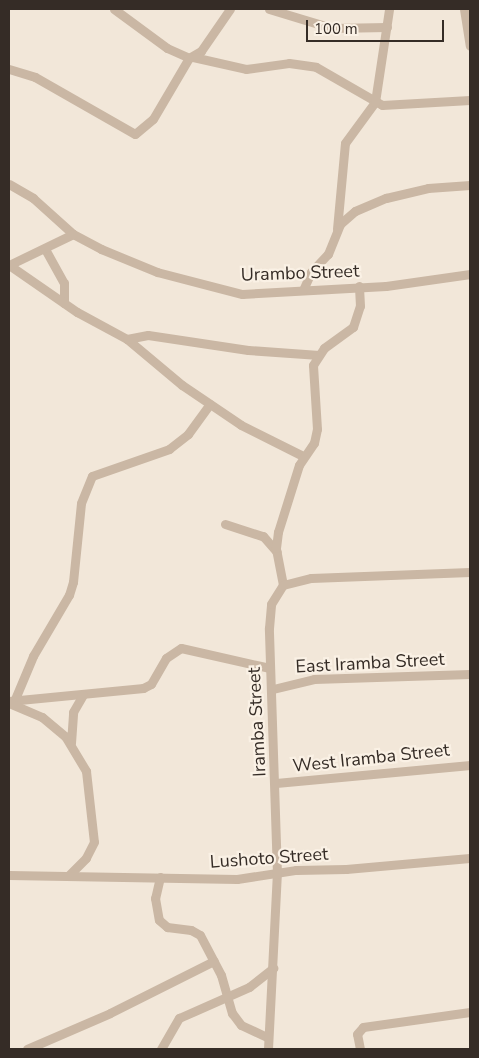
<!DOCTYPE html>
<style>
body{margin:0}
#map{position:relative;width:479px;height:1058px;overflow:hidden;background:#f2e7d9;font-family:"Nunito Sans",sans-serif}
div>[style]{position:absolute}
.minor>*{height:9px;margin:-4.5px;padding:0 4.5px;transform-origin:4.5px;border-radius:4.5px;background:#cab7a4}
span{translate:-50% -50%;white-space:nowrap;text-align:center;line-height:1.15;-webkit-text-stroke:4.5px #faf1e5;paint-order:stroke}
.street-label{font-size:18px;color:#352c26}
.frame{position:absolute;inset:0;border:10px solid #352c26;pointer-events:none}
.scale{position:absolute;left:306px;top:20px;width:138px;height:22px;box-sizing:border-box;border:2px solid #352c26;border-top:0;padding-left:6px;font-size:15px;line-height:18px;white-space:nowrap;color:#352c26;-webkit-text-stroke:4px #faf1e5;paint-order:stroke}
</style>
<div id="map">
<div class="minor">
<i style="left:114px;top:9px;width:66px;rotate:36.3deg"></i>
<i style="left:167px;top:48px;width:24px;rotate:24deg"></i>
<i style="left:189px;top:58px;width:14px;rotate:-30deg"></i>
<i style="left:201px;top:51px;width:51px;rotate:-55.4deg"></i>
<i style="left:269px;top:9px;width:66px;rotate:16.8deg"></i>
<i style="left:332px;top:28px;width:55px;rotate:-1deg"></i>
<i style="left:464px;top:9px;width:37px;rotate:81deg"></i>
<i style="left:193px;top:57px;width:54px;rotate:12.8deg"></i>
<i style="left:246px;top:69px;width:43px;rotate:-7.9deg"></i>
<i style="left:289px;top:63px;width:27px;rotate:8deg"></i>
<i style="left:316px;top:67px;width:76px;rotate:29.9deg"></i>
<i style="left:382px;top:105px;width:88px;rotate:-3.3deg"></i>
<i style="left:9px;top:69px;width:27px;rotate:17deg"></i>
<i style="left:35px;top:77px;width:115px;rotate:29.7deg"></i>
<i style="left:135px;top:134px;width:23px;rotate:-40deg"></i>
<i style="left:153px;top:119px;width:71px;rotate:-59.5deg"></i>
<i style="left:9px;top:184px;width:28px;rotate:30deg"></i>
<i style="left:33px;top:198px;width:54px;rotate:42deg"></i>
<i style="left:73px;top:234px;width:32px;rotate:28deg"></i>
<i style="left:101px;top:249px;width:61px;rotate:22.3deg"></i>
<i style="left:157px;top:272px;width:88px;rotate:14.5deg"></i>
<i style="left:242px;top:294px;width:144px;rotate:-3.2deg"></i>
<i style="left:386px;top:286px;width:85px;rotate:-8.1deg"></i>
<i style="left:337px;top:229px;width:86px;rotate:-84.7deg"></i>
<i style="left:345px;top:143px;width:51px;rotate:-53.8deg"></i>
<i style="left:375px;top:102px;width:94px;rotate:-81.4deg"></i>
<i style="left:45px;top:249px;width:39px;rotate:61deg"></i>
<i style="left:64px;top:283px;width:20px;rotate:90deg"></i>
<i style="left:9px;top:265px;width:83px;rotate:34.7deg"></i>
<i style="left:77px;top:312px;width:57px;rotate:28.4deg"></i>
<i style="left:127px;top:339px;width:72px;rotate:39.9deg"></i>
<i style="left:182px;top:385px;width:71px;rotate:34.1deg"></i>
<i style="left:241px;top:425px;width:69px;rotate:26.6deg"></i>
<i style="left:9px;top:265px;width:71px;rotate:-25.8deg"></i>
<i style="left:303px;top:290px;width:20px;rotate:-66deg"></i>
<i style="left:311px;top:272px;width:25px;rotate:-47deg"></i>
<i style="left:328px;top:254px;width:32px;rotate:-68deg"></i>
<i style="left:340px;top:224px;width:20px;rotate:-41deg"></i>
<i style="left:355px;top:211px;width:34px;rotate:-23deg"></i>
<i style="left:386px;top:198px;width:43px;rotate:-13.4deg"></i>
<i style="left:428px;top:188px;width:42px;rotate:-4.1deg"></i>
<i style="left:127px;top:339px;width:21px;rotate:-11deg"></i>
<i style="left:148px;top:335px;width:101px;rotate:8.5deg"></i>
<i style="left:248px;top:350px;width:71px;rotate:4deg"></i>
<i style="left:225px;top:524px;width:40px;rotate:18deg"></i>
<i style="left:263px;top:536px;width:21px;rotate:49deg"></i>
<i style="left:283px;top:585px;width:38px;rotate:-101deg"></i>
<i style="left:276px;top:548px;width:16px;rotate:-83deg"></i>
<i style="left:278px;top:532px;width:70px;rotate:-72.6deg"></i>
<i style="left:299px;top:465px;width:27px;rotate:-56deg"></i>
<i style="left:314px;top:443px;width:14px;rotate:-78deg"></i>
<i style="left:317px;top:429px;width:64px;rotate:-93.6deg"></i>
<i style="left:313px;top:365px;width:20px;rotate:-57deg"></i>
<i style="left:324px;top:348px;width:36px;rotate:-36deg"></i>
<i style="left:353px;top:327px;width:22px;rotate:-72deg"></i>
<i style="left:360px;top:306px;width:20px;rotate:-93deg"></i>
<i style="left:273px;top:689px;width:42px;rotate:-13.7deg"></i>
<i style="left:314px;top:679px;width:156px;rotate:-1.8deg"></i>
<i style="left:15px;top:699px;width:47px;rotate:-67.3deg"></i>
<i style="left:33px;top:656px;width:71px;rotate:-59.5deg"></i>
<i style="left:69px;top:595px;width:14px;rotate:-73deg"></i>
<i style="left:73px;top:582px;width:79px;rotate:-84.2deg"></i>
<i style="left:81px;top:503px;width:29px;rotate:-68deg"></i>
<i style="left:92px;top:476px;width:82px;rotate:-19.3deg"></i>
<i style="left:169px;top:449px;width:24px;rotate:-38deg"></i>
<i style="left:188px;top:434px;width:37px;rotate:-54deg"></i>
<i style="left:9px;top:701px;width:135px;rotate:-5.5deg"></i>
<i style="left:143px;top:688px;width:9px;rotate:-27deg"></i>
<i style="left:151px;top:684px;width:30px;rotate:-60deg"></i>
<i style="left:166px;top:658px;width:18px;rotate:-34deg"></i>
<i style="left:181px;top:648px;width:91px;rotate:12.7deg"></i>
<i style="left:9px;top:703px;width:36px;rotate:23deg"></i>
<i style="left:42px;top:717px;width:30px;rotate:40deg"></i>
<i style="left:65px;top:736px;width:41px;rotate:59deg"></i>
<i style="left:86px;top:771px;width:71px;rotate:83.6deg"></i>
<i style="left:94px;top:842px;width:18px;rotate:117deg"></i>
<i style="left:86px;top:858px;width:24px;rotate:135deg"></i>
<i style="left:71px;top:743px;width:31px;rotate:-86deg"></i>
<i style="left:73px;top:712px;width:20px;rotate:-60deg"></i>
<i style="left:276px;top:783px;width:195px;rotate:-5.3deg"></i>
<i style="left:9px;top:875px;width:228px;rotate:1deg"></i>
<i style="left:237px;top:879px;width:60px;rotate:-8.7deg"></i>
<i style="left:296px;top:870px;width:50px;rotate:-1.1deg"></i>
<i style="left:346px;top:869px;width:124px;rotate:-5.1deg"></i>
<i style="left:160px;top:877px;width:22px;rotate:103deg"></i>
<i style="left:155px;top:898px;width:22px;rotate:80deg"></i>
<i style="left:159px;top:920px;width:11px;rotate:41deg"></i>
<i style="left:167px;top:927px;width:24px;rotate:7deg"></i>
<i style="left:191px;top:930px;width:10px;rotate:29deg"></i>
<i style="left:200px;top:935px;width:45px;rotate:62.3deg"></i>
<i style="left:221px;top:975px;width:40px;rotate:74deg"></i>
<i style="left:232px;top:1013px;width:15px;rotate:53deg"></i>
<i style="left:241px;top:1025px;width:29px;rotate:25deg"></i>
<i style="left:27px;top:1049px;width:90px;rotate:-23.4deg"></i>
<i style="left:110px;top:1013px;width:116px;rotate:-26.6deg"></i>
<i style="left:161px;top:1049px;width:36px;rotate:-60deg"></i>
<i style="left:179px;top:1018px;width:77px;rotate:-23.9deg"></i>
<i style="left:249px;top:987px;width:31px;rotate:-38deg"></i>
<i style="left:268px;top:1049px;width:175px;rotate:-87.1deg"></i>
<i style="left:277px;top:874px;width:246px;rotate:-91.9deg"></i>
<i style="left:269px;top:628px;width:24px;rotate:-85deg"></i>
<i style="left:271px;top:604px;width:22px;rotate:-58deg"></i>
<i style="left:283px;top:585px;width:29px;rotate:-14deg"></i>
<i style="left:311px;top:578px;width:159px;rotate:-2.2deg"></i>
<i style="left:360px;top:1049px;width:15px;rotate:-101deg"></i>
<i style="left:357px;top:1034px;width:9px;rotate:-49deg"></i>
<i style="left:363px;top:1027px;width:108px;rotate:-8deg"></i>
</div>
<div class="street-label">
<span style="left:300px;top:273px;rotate:-2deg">Urambo Street</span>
<span style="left:370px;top:663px;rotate:-3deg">East Iramba Street</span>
<span style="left:257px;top:722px;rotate:-93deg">Iramba Street</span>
<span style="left:371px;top:758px;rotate:-6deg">West Iramba Street</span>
<span style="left:269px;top:858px;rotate:-4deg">Lushoto Street</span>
</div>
<div class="frame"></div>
<div class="scale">100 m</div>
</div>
